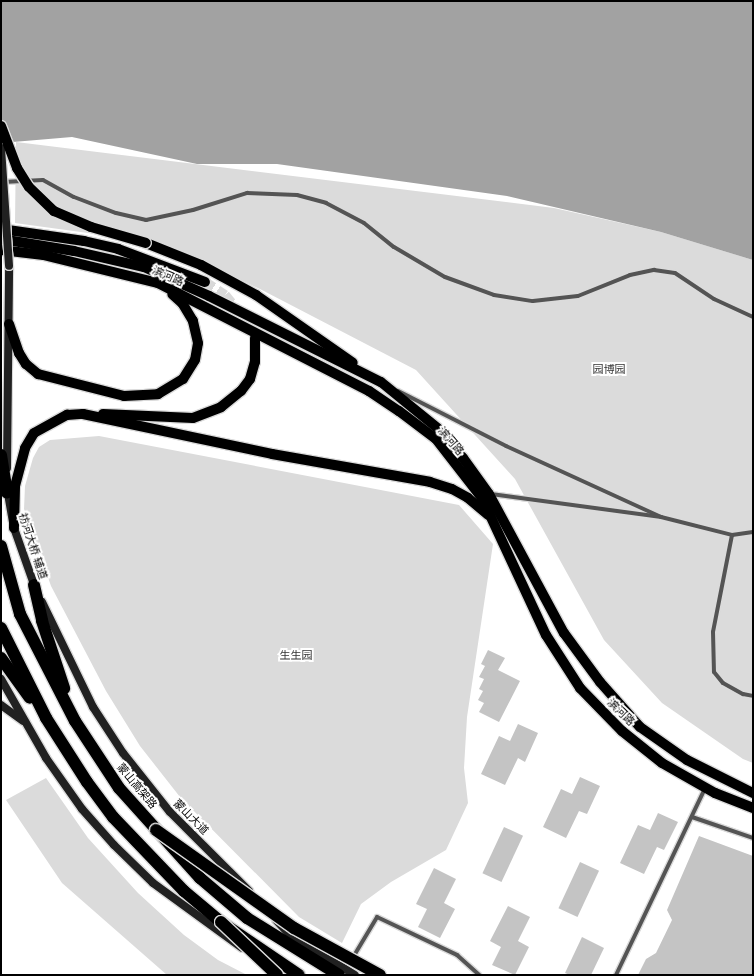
<!DOCTYPE html>
<meta charset="utf-8">
<style>
body{margin:0}
#map{position:relative;width:754px;height:976px;overflow:hidden;background:#fff;font-family:"Open Sans","Noto Sans SC",sans-serif}
div>[style]{position:absolute}
.green>*{inset:0;background:#dbdbdb}
.water>*{inset:0;background:#a2a2a2}
.building>*{inset:0;background:#c4c4c4;transform-origin:0 0}
.primary-tunnel>*{height:10px;margin-top:-5px;transform-origin:0;background:repeating-linear-gradient(90deg,#d9d9d9 0 10px,transparent 0 15px)}
.roads{filter:drop-shadow(1px 0 #dbdbdb) drop-shadow(-1px 0 #dbdbdb) drop-shadow(0 1px #dbdbdb) drop-shadow(0 -1px #dbdbdb)}
.lane>*{height:4px;margin:-2px;padding:0 2px;transform-origin:2px;border-radius:2px;background:#545454}
.secondary>*{height:8px;margin:-4px;padding:0 4px;transform-origin:4px;border-radius:4px;background:#212121}
.primary>*{height:10px;margin:-5px;padding:0 5px;transform-origin:5px;border-radius:5px;background:#000}
.highway>*{height:12px;margin:-6px;padding:0 6px;transform-origin:6px;border-radius:6px;background:#000}
.bridges{filter:drop-shadow(1px 0 #dbdbdb) drop-shadow(-1px 0 #dbdbdb) drop-shadow(0 1px #dbdbdb) drop-shadow(0 -1px #dbdbdb)}
.secondary-bridge>*{height:8px;margin:-4px;padding:0 4px;transform-origin:4px;border-radius:4px;background:#212121}
.primary-bridge>*{height:10px;margin:-5px;padding:0 5px;transform-origin:5px;border-radius:5px;background:#000}
.highway-bridge>*{height:12px;margin:-6px;padding:0 6px;transform-origin:6px;border-radius:6px;background:#000}
span{translate:-50% -50%;white-space:nowrap;text-align:center;line-height:1.15;-webkit-text-stroke:4px #fff;paint-order:stroke}
.street-label{font-size:11px;color:#000}
.park-label{font-size:11px;color:#323232}
.frame{position:absolute;inset:0;border:2px solid #000;pointer-events:none}
</style>
<div id="map">
<div class="green">
<i style="clip-path:polygon(16px 142px,554px 208px,661px 232px,753px 260px,753px 763px,743px 759px,662px 703px,604px 640px,515px 479px,416px 370px,260px 289px,161px 243px,15px 223px)"></i>
<i style="clip-path:polygon(99px 436px,459px 505px,493px 544px,467px 717px,464px 768px,468px 803px,446px 850px,391px 882px,361px 904px,342px 943px,299px 917px,180px 797px,140px 746px,106px 691px,51px 586px,24px 509px,25px 486px,33px 458px,39px 447px,50px 440px)"></i>
<i style="clip-path:polygon(46px 778px,88px 838px,138px 893px,184px 935px,218px 960px,247px 975px,167px 975px,62px 883px,6px 800px)"></i>
</div>
<div class="water">
<i style="clip-path:polygon(1px 1px,753px 1px,753px 260px,661px 232px,507px 196px,277px 164px,197px 164px,72px 137px,1px 143px)"></i>
</div>
<div class="building">
<i style="clip-path:polygon(488px 650px,505px 658px,498px 670px,520px 681px,499px 722px,479px 712px,484px 703px,478px 700px,483px 691px,479px 689px,484px 679px,479px 677px,485px 666px,481px 664px)"></i>
<i style="clip-path:polygon(518px 724px,538px 733px,525px 762px,518px 758px,505px 785px,481px 774px,499px 736px,510px 741px)"></i>
<i style="clip-path:polygon(580px 777px,600px 786px,587px 814px,579px 811px,566px 838px,543px 827px,561px 789px,572px 794px)"></i>
<i style="clip-path:polygon(658px 813px,678px 822px,664px 850px,657px 847px,644px 874px,620px 863px,638px 825px,650px 830px)"></i>
<i style="left:504px;top:827px;width:21px;height:51px;rotate:25deg"></i>
<i style="clip-path:polygon(699px 836px,753px 856px,753px 975px,638px 975px,646px 959px,656px 953px,672px 920px,667px 910px)"></i>
<i style="left:580px;top:862px;width:21px;height:51px;rotate:25deg"></i>
<i style="clip-path:polygon(434px 868px,456px 879px,444px 903px,455px 909px,440px 938px,418px 927px,427px 909px,416px 904px)"></i>
<i style="clip-path:polygon(508px 906px,530px 917px,518px 941px,529px 947px,515px 975px,492px 965px,501px 947px,490px 941px)"></i>
<i style="clip-path:polygon(582px 937px,604px 948px,591px 975px,570px 975px,565px 973px)"></i>
</div>
<div class="primary-tunnel">
<i style="left:205px;top:282px;width:24px;rotate:33deg"></i>
<i style="left:225px;top:295px;width:33px;rotate:51deg"></i>
<i style="left:246px;top:321px;width:16px;rotate:63deg"></i>
</div>
<div class="roads">
<div class="lane">
<i style="left:3px;top:182px;width:40px;rotate:-2.9deg"></i>
<i style="left:43px;top:180px;width:35px;rotate:29deg"></i>
<i style="left:74px;top:197px;width:45px;rotate:20.9deg"></i>
<i style="left:116px;top:213px;width:31px;rotate:13deg"></i>
<i style="left:146px;top:220px;width:48px;rotate:-12deg"></i>
<i style="left:193px;top:210px;width:57px;rotate:-17.5deg"></i>
<i style="left:247px;top:193px;width:50px;rotate:2.3deg"></i>
<i style="left:297px;top:195px;width:30px;rotate:15deg"></i>
<i style="left:326px;top:203px;width:43px;rotate:27.8deg"></i>
<i style="left:364px;top:223px;width:38px;rotate:39deg"></i>
<i style="left:394px;top:247px;width:59px;rotate:30.5deg"></i>
<i style="left:445px;top:277px;width:52px;rotate:20.2deg"></i>
<i style="left:494px;top:295px;width:39px;rotate:9deg"></i>
<i style="left:533px;top:301px;width:45px;rotate:-6.3deg"></i>
<i style="left:578px;top:296px;width:56px;rotate:-22deg"></i>
<i style="left:630px;top:275px;width:25px;rotate:-12deg"></i>
<i style="left:654px;top:270px;width:21px;rotate:8deg"></i>
<i style="left:675px;top:273px;width:47px;rotate:33.7deg"></i>
<i style="left:714px;top:299px;width:43px;rotate:24.8deg"></i>
<i style="left:398px;top:391px;width:121px;rotate:27deg"></i>
<i style="left:506px;top:446px;width:170px;rotate:24.6deg"></i>
<i style="left:491px;top:494px;width:172px;rotate:7.7deg"></i>
<i style="left:661px;top:517px;width:73px;rotate:14.2deg"></i>
<i style="left:732px;top:535px;width:21px;rotate:-8deg"></i>
<i style="left:732px;top:535px;width:99px;rotate:101.1deg"></i>
<i style="left:713px;top:632px;width:40px;rotate:88.6deg"></i>
<i style="left:714px;top:672px;width:14px;rotate:51deg"></i>
<i style="left:723px;top:683px;width:23px;rotate:29deg"></i>
<i style="left:743px;top:694px;width:10px;rotate:11deg"></i>
<i style="left:692px;top:817px;width:65px;rotate:19deg"></i>
<i style="left:352px;top:959px;width:49px;rotate:-59.2deg"></i>
<i style="left:377px;top:917px;width:89px;rotate:25.4deg"></i>
<i style="left:457px;top:955px;width:30px;rotate:42deg"></i>
<i style="left:616px;top:975px;width:207px;rotate:-64.5deg"></i>
</div>
<div class="secondary">
<i style="left:7px;top:468px;width:202px;rotate:-89.4deg"></i>
<i style="left:7px;top:488px;width:41px;rotate:80.1deg"></i>
<i style="left:14px;top:528px;width:66px;rotate:70.5deg"></i>
<i style="left:42px;top:602px;width:117px;rotate:64.1deg"></i>
<i style="left:93px;top:707px;width:55px;rotate:56.9deg"></i>
<i style="left:123px;top:753px;width:75px;rotate:51.5deg"></i>
<i style="left:170px;top:812px;width:112px;rotate:45deg"></i>
<i style="left:1px;top:679px;width:91px;rotate:60.3deg"></i>
<i style="left:46px;top:758px;width:62px;rotate:54.8deg"></i>
<i style="left:82px;top:809px;width:48px;rotate:48.4deg"></i>
<i style="left:114px;top:845px;width:54px;rotate:44.3deg"></i>
<i style="left:153px;top:883px;width:110px;rotate:36.1deg"></i>
<i style="left:1px;top:705px;width:27px;rotate:36deg"></i>
<i style="left:276px;top:920px;width:21px;rotate:47deg"></i>
<i style="left:290px;top:935px;width:76px;rotate:31.6deg"></i>
</div>
<div class="primary">
<i style="left:1px;top:229px;width:84px;rotate:8.2deg"></i>
<i style="left:84px;top:241px;width:35px;rotate:13deg"></i>
<i style="left:118px;top:249px;width:93px;rotate:20.8deg"></i>
<i style="left:1px;top:239px;width:74px;rotate:9.3deg"></i>
<i style="left:74px;top:251px;width:72px;rotate:12.9deg"></i>
<i style="left:144px;top:267px;width:71px;rotate:24deg"></i>
<i style="left:209px;top:296px;width:192px;rotate:26.6deg"></i>
<i style="left:381px;top:382px;width:77px;rotate:39.2deg"></i>
<i style="left:441px;top:431px;width:35px;rotate:51deg"></i>
<i style="left:463px;top:458px;width:44px;rotate:54.2deg"></i>
<i style="left:489px;top:494px;width:158px;rotate:61.7deg"></i>
<i style="left:564px;top:633px;width:61px;rotate:53.7deg"></i>
<i style="left:600px;top:682px;width:60px;rotate:48.4deg"></i>
<i style="left:640px;top:727px;width:57px;rotate:35.1deg"></i>
<i style="left:687px;top:760px;width:74px;rotate:26.6deg"></i>
<i style="left:146px;top:243px;width:59px;rotate:21.8deg"></i>
<i style="left:201px;top:265px;width:63px;rotate:28.6deg"></i>
<i style="left:256px;top:295px;width:118px;rotate:35deg"></i>
<i style="left:1px;top:250px;width:43px;rotate:6.6deg"></i>
<i style="left:44px;top:255px;width:117px;rotate:13.8deg"></i>
<i style="left:158px;top:283px;width:237px;rotate:27.1deg"></i>
<i style="left:369px;top:391px;width:36px;rotate:34deg"></i>
<i style="left:399px;top:411px;width:46px;rotate:37.1deg"></i>
<i style="left:436px;top:439px;width:75px;rotate:52.1deg"></i>
<i style="left:482px;top:498px;width:151px;rotate:65deg"></i>
<i style="left:546px;top:635px;width:63px;rotate:57.3deg"></i>
<i style="left:580px;top:688px;width:60px;rotate:45.7deg"></i>
<i style="left:622px;top:731px;width:51px;rotate:38.7deg"></i>
<i style="left:662px;top:763px;width:61px;rotate:29.5deg"></i>
<i style="left:715px;top:793px;width:41px;rotate:21.5deg"></i>
<i style="left:9px;top:324px;width:31px;rotate:71deg"></i>
<i style="left:19px;top:353px;width:13px;rotate:58deg"></i>
<i style="left:26px;top:364px;width:16px;rotate:40deg"></i>
<i style="left:38px;top:374px;width:89px;rotate:14.3deg"></i>
<i style="left:124px;top:396px;width:34px;rotate:-3deg"></i>
<i style="left:158px;top:394px;width:29px;rotate:-31deg"></i>
<i style="left:183px;top:379px;width:22px;rotate:-58deg"></i>
<i style="left:195px;top:360px;width:17px;rotate:-80deg"></i>
<i style="left:198px;top:343px;width:23px;rotate:-103deg"></i>
<i style="left:193px;top:321px;width:21px;rotate:-121deg"></i>
<i style="left:182px;top:303px;width:13px;rotate:-138deg"></i>
<i style="left:103px;top:414px;width:90px;rotate:2.5deg"></i>
<i style="left:193px;top:418px;width:30px;rotate:-21deg"></i>
<i style="left:221px;top:407px;width:26px;rotate:-39deg"></i>
<i style="left:241px;top:391px;width:15px;rotate:-53deg"></i>
<i style="left:250px;top:379px;width:18px;rotate:-74deg"></i>
<i style="left:255px;top:362px;width:24px;rotate:-90deg"></i>
<i style="left:14px;top:528px;width:42px;rotate:-88.6deg"></i>
<i style="left:15px;top:486px;width:39px;rotate:-75deg"></i>
<i style="left:25px;top:448px;width:17px;rotate:-59deg"></i>
<i style="left:34px;top:433px;width:38px;rotate:-29deg"></i>
<i style="left:67px;top:415px;width:16px;rotate:-4deg"></i>
<i style="left:83px;top:414px;width:193px;rotate:11.9deg"></i>
<i style="left:272px;top:454px;width:160px;rotate:10deg"></i>
<i style="left:430px;top:482px;width:23px;rotate:18deg"></i>
<i style="left:452px;top:489px;width:18px;rotate:29deg"></i>
<i style="left:468px;top:498px;width:26px;rotate:40deg"></i>
</div>
<div class="highway">
<i style="left:1px;top:455px;width:38px;rotate:81deg"></i>
<i style="left:1px;top:546px;width:71px;rotate:74.4deg"></i>
<i style="left:20px;top:614px;width:120px;rotate:62.8deg"></i>
<i style="left:75px;top:721px;width:80px;rotate:56.7deg"></i>
<i style="left:119px;top:788px;width:121px;rotate:48deg"></i>
<i style="left:200px;top:878px;width:62px;rotate:40.4deg"></i>
<i style="left:247px;top:918px;width:108px;rotate:31.8deg"></i>
<i style="left:34px;top:585px;width:37px;rotate:77deg"></i>
<i style="left:42px;top:621px;width:71px;rotate:71.8deg"></i>
<i style="left:1px;top:628px;width:101px;rotate:63.4deg"></i>
<i style="left:46px;top:718px;width:76px;rotate:57.4deg"></i>
<i style="left:87px;top:782px;width:44px;rotate:53.4deg"></i>
<i style="left:113px;top:817px;width:103px;rotate:46.2deg"></i>
<i style="left:184px;top:891px;width:48px;rotate:40deg"></i>
<i style="left:221px;top:922px;width:94px;rotate:34.2deg"></i>
<i style="left:1px;top:658px;width:49px;rotate:54.1deg"></i>
</div>
</div>
<div class="bridges">
<div class="secondary-bridge">
<i style="left:1px;top:148px;width:118px;rotate:86.1deg"></i>
</div>
<div class="primary-bridge">
<i style="left:1px;top:126px;width:45px;rotate:69.1deg"></i>
<i style="left:17px;top:168px;width:22px;rotate:58deg"></i>
<i style="left:29px;top:187px;width:35px;rotate:44deg"></i>
<i style="left:54px;top:211px;width:40px;rotate:23.4deg"></i>
<i style="left:91px;top:227px;width:57px;rotate:16.2deg"></i>
</div>
<div class="highway-bridge">
<i style="left:156px;top:830px;width:169px;rotate:35.4deg"></i>
<i style="left:294px;top:928px;width:98px;rotate:28.7deg"></i>
<i style="left:221px;top:922px;width:77px;rotate:43.4deg"></i>
</div>
</div>
<div class="street-label">
<span style="left:168px;top:276px;rotate:23deg">滨河路</span>
<span style="left:451px;top:441px;rotate:49deg">滨河路</span>
<span style="left:33px;top:546px;rotate:72deg">祊河大桥 辅道</span>
<span style="left:621px;top:712px;rotate:44deg">滨河路</span>
<span style="left:137px;top:786px;rotate:50deg">蒙山高架路</span>
<span style="left:191px;top:817px;rotate:45deg">蒙山大道</span>
</div>
<div class="park-label">
<span style="left:609px;top:369px">园博园</span>
<span style="left:296px;top:655px">生生园</span>
</div>
<div class="frame"></div>
</div>
